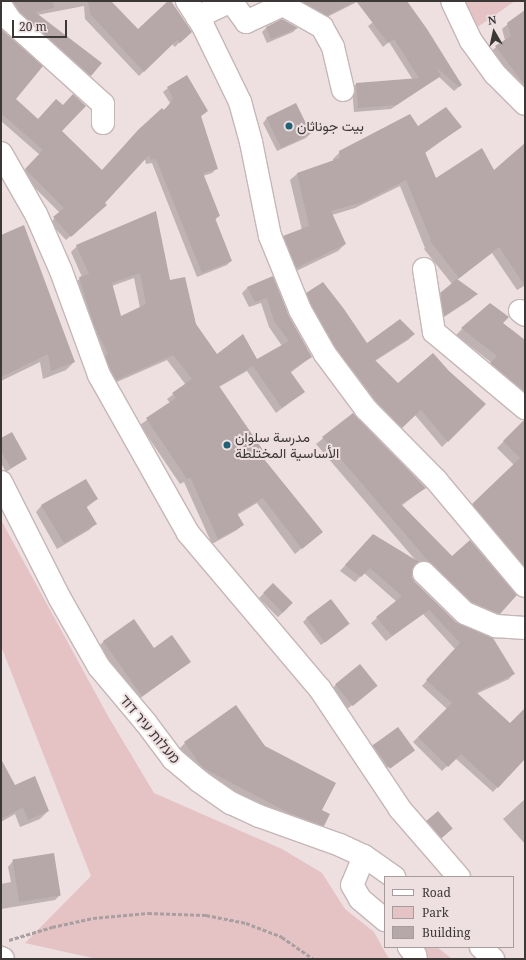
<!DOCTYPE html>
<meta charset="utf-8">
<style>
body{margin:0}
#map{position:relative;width:526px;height:960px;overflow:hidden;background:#eedfe0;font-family:"Noto Serif",Vazirmatn,"Noto Sans Hebrew",serif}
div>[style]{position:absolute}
.green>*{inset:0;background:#e5c3c5}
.shadow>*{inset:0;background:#0003;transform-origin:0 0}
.building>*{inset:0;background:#b6a8a9;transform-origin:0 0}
.path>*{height:2.5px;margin-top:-1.25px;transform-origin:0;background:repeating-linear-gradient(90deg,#aa9fa0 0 4px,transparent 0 6px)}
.roads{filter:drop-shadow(1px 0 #c5b7b8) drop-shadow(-1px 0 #c5b7b8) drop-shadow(0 1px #c5b7b8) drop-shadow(0 -1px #c5b7b8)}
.minor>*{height:22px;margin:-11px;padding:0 11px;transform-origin:11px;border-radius:11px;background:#fff}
.dots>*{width:11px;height:11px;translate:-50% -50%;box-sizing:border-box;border:2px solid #eedfe0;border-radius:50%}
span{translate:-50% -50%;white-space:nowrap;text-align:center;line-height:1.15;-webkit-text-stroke:4px #eedfe0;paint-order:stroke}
.poi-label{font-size:14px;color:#3d3838}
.left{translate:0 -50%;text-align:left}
.street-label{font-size:14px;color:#3d3838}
.frame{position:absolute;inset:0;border:2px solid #3d3838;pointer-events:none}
.legend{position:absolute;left:384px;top:876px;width:130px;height:72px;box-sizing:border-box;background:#eedfe0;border:1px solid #a79c9d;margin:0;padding:5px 7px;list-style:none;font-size:12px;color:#3d3838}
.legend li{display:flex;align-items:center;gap:8px;height:20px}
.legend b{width:20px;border:1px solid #a79c9d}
.north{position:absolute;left:474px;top:12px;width:40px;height:40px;-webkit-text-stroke:3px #eedfe0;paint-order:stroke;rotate:351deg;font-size:11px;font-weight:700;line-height:16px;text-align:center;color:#3d3838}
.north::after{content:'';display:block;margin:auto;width:14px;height:18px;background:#3d3838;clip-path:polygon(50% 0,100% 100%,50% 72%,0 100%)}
.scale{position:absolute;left:12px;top:20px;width:55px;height:18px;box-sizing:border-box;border:2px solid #3d3838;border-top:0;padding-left:5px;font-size:12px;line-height:14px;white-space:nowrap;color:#3d3838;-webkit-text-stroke:3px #eedfe0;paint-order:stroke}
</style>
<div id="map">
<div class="green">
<i style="clip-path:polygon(463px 1px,515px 1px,476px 28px)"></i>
<i style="clip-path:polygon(1px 520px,108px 716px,154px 793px,282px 849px,322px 873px,345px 909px,374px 932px,389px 959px,97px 959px,25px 943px,91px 876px,1px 646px)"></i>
<i style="clip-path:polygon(420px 947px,437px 947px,452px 959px,426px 959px)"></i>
</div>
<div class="shadow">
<i style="clip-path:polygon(4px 1px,109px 1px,138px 31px,169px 1px,190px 31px,175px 47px,172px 44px,139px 76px,85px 19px,84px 6px,37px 15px,100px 63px,86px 80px)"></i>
<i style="clip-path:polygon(289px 1px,359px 1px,329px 16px,324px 21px)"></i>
<i style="clip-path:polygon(401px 1px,405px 1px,461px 85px,454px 91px,439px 77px,391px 109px,354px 112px,352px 89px,356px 84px,413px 80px,389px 42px,383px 47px,368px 26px)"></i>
<i style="clip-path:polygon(525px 18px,525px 94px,490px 52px,505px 40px,502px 29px,508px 24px)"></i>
<i style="clip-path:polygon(267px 27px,297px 28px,293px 32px,267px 43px,262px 32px)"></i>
<i style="clip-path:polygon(1px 30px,14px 99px,38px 120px,61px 131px,102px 171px,168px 106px,170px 103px,163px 92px,168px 88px,207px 111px,200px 117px,217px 168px,212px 173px,203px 176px,219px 216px,215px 220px,231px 261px,227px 265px,197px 277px,152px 163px,146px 164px,145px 159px,104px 203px,101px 209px,66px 240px,50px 223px,60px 213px,21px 174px,40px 155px,1px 121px)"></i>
<i style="clip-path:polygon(267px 118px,310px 134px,306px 138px,277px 151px,263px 123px)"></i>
<i style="clip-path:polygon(418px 127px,460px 127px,425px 153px,435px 180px,494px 171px,525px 144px,525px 288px,524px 286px,517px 290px,492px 253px,457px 280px,476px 294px,470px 300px,438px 321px,435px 300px,452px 284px,424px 249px,425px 248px,400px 186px,355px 208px,332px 215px,345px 244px,338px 251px,290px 274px,277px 243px,284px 237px,302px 230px,290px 180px,297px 174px,333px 161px,333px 159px,340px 152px)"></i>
<i style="clip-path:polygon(1px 236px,74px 362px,66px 370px,43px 379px,40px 362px,1px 381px)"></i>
<i style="clip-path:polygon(evenodd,77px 246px,169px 281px,186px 313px,217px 355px,257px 360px,282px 346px,269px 327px,261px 303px,249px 307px,242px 293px,248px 287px,272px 278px,288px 317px,311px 357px,290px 373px,303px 392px,276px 413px,247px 371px,219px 387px,263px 459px,315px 537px,295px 554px,257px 503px,237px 515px,243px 525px,237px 530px,212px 544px,184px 482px,180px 484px,140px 425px,170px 403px,167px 399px,186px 385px,167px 360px,110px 385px,73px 284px,82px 277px,71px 252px,77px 246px,134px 278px,140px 308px,121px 317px,112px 286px,134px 278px)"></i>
<i style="clip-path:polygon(307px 293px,366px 344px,414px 334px,408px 340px,375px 361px,398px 385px,448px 371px,485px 404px,442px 447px,415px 415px,396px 433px,370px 407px,301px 299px)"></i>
<i style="clip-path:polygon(462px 329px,525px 341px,525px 404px,485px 370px,492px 363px,456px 335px)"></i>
<i style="clip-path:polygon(353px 414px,425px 488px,401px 506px,499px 613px,493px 619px,466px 608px,417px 562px,411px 570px,411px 576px,414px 582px,456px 623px,514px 673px,509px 679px,476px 694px,510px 724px,525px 710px,525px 761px,523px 759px,493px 792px,455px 758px,442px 771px,413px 742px,447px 709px,422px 686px,455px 649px,423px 614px,386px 641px,371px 623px,397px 602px,364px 573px,355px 582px,340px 571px,367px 541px,417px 562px,316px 444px)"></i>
<i style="clip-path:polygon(524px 421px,525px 421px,525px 583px,466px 511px,514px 465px,497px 448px)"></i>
<i style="clip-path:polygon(1px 440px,26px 459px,6px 472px,1px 463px)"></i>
<i style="clip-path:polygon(97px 499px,86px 508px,95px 524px,89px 530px,57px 549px,36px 512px,42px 505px)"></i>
<i style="left:273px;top:584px;width:27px;height:20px;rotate:45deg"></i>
<i style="clip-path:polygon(307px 618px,344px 628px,321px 645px,303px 622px)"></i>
<i style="clip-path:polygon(104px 641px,154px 649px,190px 662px,135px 702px,97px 648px)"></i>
<i style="clip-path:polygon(360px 665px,372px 690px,347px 709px,331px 689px)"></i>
<i style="left:398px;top:728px;width:27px;height:36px;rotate:56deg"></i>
<i style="clip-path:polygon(185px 743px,265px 747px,321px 811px,323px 825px,316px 833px,196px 775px,178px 750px)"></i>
<i style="clip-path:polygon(1px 761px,15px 786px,48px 811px,40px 819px,20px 827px,15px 814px,1px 822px)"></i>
<i style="clip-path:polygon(525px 799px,525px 844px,503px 819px)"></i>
<i style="clip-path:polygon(438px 813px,447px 833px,437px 842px,424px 826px)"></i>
<i style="clip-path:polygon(13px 861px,60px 895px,55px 900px,1px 909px,1px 884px,11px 882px,8px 867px)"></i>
</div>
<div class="building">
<i style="clip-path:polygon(13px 1px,53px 1px,54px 8px,35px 12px,102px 63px,91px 76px,20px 12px)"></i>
<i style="clip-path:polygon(88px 1px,111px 1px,138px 29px,168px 1px,171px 1px,192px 32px,180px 43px,177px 40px,144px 72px,90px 14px)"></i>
<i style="clip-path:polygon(301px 1px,407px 1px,427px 29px,462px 85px,459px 87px,436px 67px,441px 76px,396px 105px,358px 108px,356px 83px,419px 78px,394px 39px,388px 43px,356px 1px,328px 15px,329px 17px)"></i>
<i style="clip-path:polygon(525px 10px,525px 85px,495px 46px,511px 36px,507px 23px)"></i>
<i style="clip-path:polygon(282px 19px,298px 28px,271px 39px,266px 27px)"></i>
<i style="clip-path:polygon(1px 29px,43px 66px,16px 99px,38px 119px,56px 99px,63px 105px,73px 94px,86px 106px,62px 131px,102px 170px,138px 130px,162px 108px,164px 110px,172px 101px,171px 100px,173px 98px,167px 87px,187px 75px,208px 111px,201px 116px,218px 169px,203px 173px,220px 216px,215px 218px,232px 261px,202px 273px,156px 159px,151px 160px,149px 155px,105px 203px,107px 205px,71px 237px,53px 217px,64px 208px,25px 169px,43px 150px,3px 115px,1px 116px)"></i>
<i style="left:296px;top:103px;width:34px;height:33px;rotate:64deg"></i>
<i style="clip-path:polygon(446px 107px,462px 127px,425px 152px,436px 178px,482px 148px,494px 170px,525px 143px,525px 286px,499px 247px,459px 278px,430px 241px,431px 240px,406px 180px,363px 202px,331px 211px,346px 244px,296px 268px,283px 236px,309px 226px,297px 173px,340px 158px,339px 151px,410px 114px,418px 126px)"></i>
<i style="clip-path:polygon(evenodd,156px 211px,170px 280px,185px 277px,196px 324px,217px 354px,243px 334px,257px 359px,289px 341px,274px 321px,267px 298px,255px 302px,247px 287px,273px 276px,289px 316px,312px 357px,290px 371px,305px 392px,282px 408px,253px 366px,219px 386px,267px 456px,264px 459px,323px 532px,302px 549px,263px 498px,237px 513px,244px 525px,218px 539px,190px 477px,187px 479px,146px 418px,176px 398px,172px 393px,192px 379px,173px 355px,116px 380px,110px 370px,105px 356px,108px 354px,94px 326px,79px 277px,89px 274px,76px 245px,156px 211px,140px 273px,146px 304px,121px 316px,112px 283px,140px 273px)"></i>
<i style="clip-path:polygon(24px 225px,75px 362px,51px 371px,48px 354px,1px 377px,1px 235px)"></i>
<i style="clip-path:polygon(457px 279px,478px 294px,444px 316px,440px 293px)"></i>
<i style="clip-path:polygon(323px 282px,344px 309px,367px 343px,400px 319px,415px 334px,375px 360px,398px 383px,433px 353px,449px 371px,486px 404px,448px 442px,421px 410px,402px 428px,376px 401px,335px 347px,311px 305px,306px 293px)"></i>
<i style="clip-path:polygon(490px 303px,509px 317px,503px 323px,525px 340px,525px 392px,490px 363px,497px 356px,461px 328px)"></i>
<i style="clip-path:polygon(353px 413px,426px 488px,401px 504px,452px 556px,470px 540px,517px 595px,500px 614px,472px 602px,429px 562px,322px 437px)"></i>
<i style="clip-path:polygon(524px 420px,525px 420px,525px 567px,472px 504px,520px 458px,503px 441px)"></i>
<i style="clip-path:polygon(12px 432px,27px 459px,11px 468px,1px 451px,1px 438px)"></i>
<i style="clip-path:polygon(86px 479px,98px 499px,86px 506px,97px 524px,64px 543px,41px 505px)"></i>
<i style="clip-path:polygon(373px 534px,419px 562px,412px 570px,412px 577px,415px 582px,456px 622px,493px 638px,515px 674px,476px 692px,510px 723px,525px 708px,525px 759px,498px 788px,461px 754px,448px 767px,418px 737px,452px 703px,426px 680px,460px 643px,429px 610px,392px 636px,376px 617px,402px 596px,370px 568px,361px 577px,345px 565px)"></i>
<i style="left:273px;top:583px;width:28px;height:14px;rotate:45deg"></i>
<i style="left:331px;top:599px;width:31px;height:31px;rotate:53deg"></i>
<i style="clip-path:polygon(134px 619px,154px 648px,172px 635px,191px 662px,142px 696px,103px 641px)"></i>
<i style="left:360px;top:664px;width:28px;height:32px;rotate:51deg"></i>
<i style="clip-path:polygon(236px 705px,265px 746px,336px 783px,322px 810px,330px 814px,324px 826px,289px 813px,203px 768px,184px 742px)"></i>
<i style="left:398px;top:727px;width:29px;height:31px;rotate:54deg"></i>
<i style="clip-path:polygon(1px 759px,15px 785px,35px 776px,49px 811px,28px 820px,23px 807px,1px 819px)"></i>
<i style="left:438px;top:811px;width:23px;height:15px;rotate:50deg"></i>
<i style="left:54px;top:853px;width:43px;height:42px;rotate:81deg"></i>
</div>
<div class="path">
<i style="left:9px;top:940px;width:45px;rotate:-16.8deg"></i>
<i style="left:52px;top:927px;width:42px;rotate:-12.4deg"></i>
<i style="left:93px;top:918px;width:55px;rotate:-5.2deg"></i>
<i style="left:148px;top:913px;width:58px;rotate:2deg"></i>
<i style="left:206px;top:915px;width:41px;rotate:11.3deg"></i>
<i style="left:246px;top:923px;width:39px;rotate:21deg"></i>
<i style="left:282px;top:937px;width:39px;rotate:35deg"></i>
</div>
<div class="roads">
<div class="minor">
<i style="left:187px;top:1px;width:30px;rotate:57deg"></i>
<i style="left:203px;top:26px;width:85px;rotate:64deg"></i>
<i style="left:240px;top:102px;width:41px;rotate:74.6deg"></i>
<i style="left:251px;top:142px;width:96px;rotate:78.6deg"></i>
<i style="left:270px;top:236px;width:80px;rotate:67.9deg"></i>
<i style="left:300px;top:310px;width:51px;rotate:60.4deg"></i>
<i style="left:325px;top:354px;width:69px;rotate:53.3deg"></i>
<i style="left:366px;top:409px;width:100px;rotate:45.4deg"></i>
<i style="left:436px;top:480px;width:138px;rotate:50deg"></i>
<i style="left:452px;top:1px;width:44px;rotate:64.6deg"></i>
<i style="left:471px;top:41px;width:41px;rotate:54deg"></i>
<i style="left:495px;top:74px;width:42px;rotate:45deg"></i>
<i style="left:1px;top:6px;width:17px;rotate:57deg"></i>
<i style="left:10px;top:20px;width:125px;rotate:42.1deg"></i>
<i style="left:103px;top:104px;width:19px;rotate:90deg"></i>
<i style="left:197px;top:17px;width:38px;rotate:-25deg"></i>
<i style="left:231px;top:1px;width:26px;rotate:54deg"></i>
<i style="left:246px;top:22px;width:41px;rotate:-24.7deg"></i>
<i style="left:283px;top:5px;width:45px;rotate:29.4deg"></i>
<i style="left:322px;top:27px;width:23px;rotate:61deg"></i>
<i style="left:333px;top:47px;width:44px;rotate:76.9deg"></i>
<i style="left:1px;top:153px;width:70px;rotate:60.2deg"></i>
<i style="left:36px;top:214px;width:62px;rotate:66.3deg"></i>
<i style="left:61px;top:271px;width:111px;rotate:69.9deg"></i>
<i style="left:99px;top:375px;width:181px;rotate:60.6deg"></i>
<i style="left:188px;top:533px;width:204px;rotate:49.8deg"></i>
<i style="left:320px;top:689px;width:144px;rotate:56.3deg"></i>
<i style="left:400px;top:809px;width:90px;rotate:49.1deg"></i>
<i style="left:424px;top:269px;width:64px;rotate:81deg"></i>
<i style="left:434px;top:332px;width:119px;rotate:39.9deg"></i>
<i style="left:520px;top:311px;width:6px;rotate:39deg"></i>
<i style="left:1px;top:482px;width:129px;rotate:63.2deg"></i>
<i style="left:59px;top:597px;width:81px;rotate:60.3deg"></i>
<i style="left:99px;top:667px;width:73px;rotate:50deg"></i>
<i style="left:146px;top:723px;width:45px;rotate:53.1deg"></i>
<i style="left:173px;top:759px;width:34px;rotate:40deg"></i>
<i style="left:199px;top:781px;width:39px;rotate:35deg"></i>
<i style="left:231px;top:803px;width:31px;rotate:25deg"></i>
<i style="left:259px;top:816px;width:86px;rotate:19.7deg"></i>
<i style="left:340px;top:845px;width:26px;rotate:25deg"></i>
<i style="left:364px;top:856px;width:37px;rotate:35deg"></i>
<i style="left:424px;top:573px;width:57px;rotate:44.3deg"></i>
<i style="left:465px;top:613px;width:34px;rotate:23deg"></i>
<i style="left:496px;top:626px;width:29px;rotate:4deg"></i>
<i style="left:364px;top:856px;width:31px;rotate:112deg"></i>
<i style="left:352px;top:885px;width:16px;rotate:60deg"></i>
<i style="left:360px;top:899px;width:33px;rotate:40deg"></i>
<i style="left:409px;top:947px;width:10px;rotate:53deg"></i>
<i style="left:415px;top:955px;width:4px;rotate:76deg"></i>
<i style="left:481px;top:947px;width:17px;rotate:45deg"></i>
<i style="left:1px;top:958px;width:2px;rotate:27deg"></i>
</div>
</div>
<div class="dots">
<i style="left:289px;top:126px;background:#216176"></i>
<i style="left:227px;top:445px;background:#216176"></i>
</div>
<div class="poi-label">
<span class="left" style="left:297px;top:126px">بيت جوناثان</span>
<span class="left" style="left:235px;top:445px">مدرسة سلوان<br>الأساسية المختلطة</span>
</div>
<div class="street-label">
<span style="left:150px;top:729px;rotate:50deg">מעלות עיר דוד</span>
</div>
<div class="frame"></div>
<ul class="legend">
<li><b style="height:5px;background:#fff"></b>Road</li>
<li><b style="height:11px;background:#e5c3c5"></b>Park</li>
<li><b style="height:11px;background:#b6a8a9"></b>Building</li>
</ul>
<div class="north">N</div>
<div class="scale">20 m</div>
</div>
